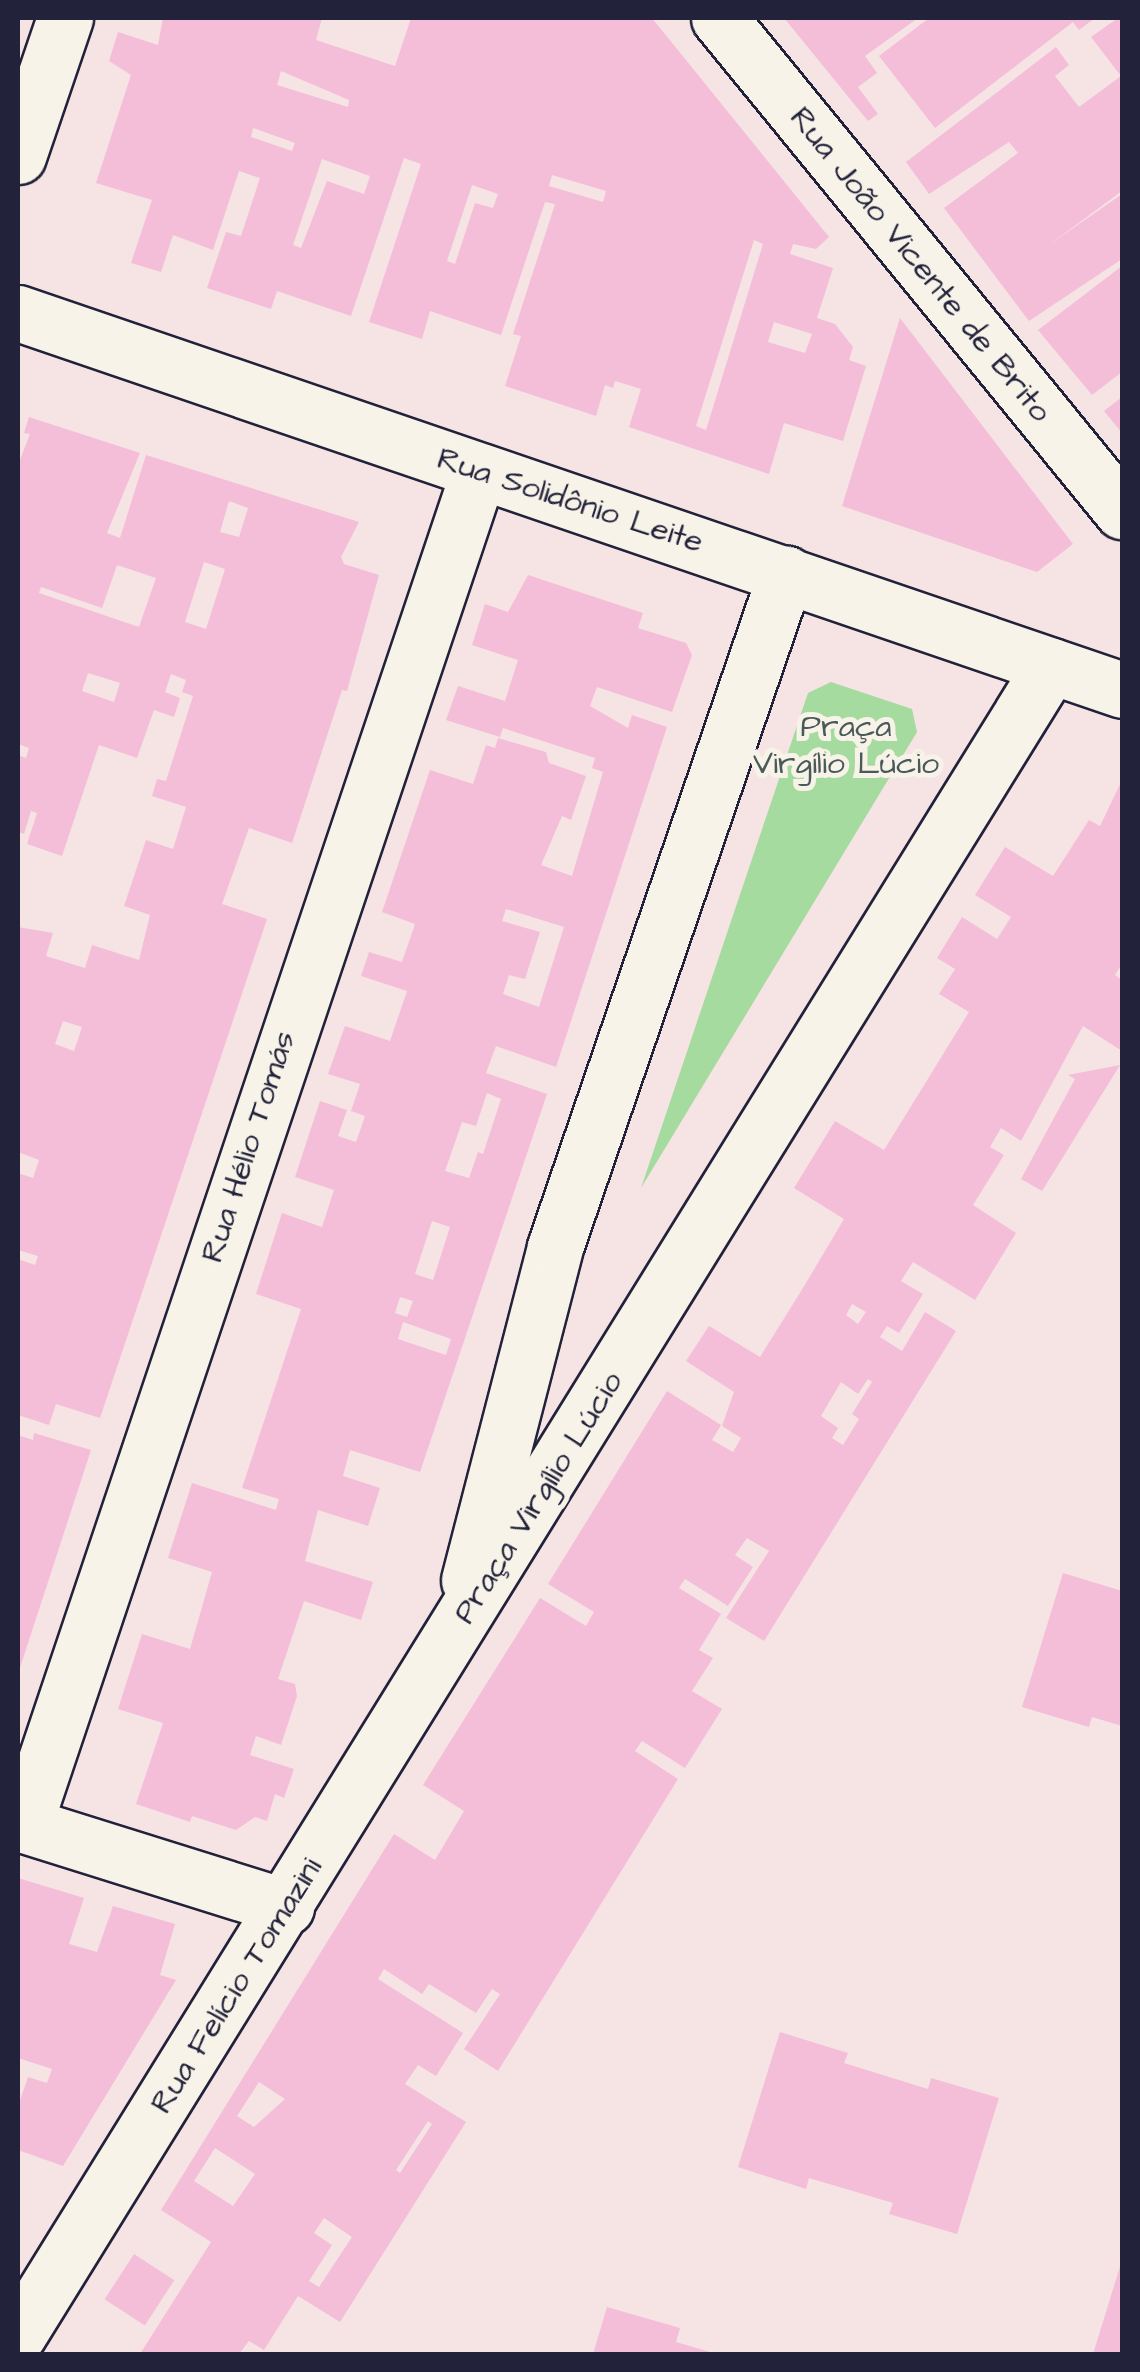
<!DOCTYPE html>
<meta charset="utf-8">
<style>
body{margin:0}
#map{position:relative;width:1140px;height:2372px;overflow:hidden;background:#f6e3e4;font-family:"Architects Daughter",sans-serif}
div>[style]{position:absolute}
.green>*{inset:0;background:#a5db9e}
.building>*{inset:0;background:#f4bed9;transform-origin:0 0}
.roads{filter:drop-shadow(2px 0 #22223b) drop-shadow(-2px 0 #22223b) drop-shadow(0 2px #22223b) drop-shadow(0 -2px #22223b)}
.street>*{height:55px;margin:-27.5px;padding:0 27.5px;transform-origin:27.5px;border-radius:27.5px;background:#f7f3e8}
.secondary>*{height:55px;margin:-27.5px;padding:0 27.5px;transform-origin:27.5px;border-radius:27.5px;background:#f7f3e8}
span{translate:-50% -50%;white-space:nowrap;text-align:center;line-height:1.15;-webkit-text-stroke:10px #f7f3e8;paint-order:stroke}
.street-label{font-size:32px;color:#22223b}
.park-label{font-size:32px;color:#495a59}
.frame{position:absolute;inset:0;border:20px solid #22223b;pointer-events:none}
</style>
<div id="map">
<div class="green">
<i style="clip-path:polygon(831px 682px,912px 709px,917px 732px,641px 1188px,808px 693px)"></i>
</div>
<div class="building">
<i style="clip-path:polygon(evenodd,163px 18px,322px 18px,316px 40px,395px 66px,411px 18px,652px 18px,829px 237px,816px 249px,793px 244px,790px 254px,833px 268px,817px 318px,835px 324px,853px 347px,849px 360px,866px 366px,843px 441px,784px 423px,769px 474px,629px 427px,641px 389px,615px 381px,613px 388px,605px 385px,596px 416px,505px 386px,521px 336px,513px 334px,555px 204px,545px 202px,501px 335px,430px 311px,422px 339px,369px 322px,421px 164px,404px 158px,351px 316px,277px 291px,271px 309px,207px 288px,226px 232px,241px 236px,260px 178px,239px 171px,213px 250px,173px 235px,161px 272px,131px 263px,152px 200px,96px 183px,131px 75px,109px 61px,118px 32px,158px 45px,163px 18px,281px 71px,349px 100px,348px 107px,277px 85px,281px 71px,163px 18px,253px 128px,295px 143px,292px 151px,251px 137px,253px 128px,163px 18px,322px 159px,370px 176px,364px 194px,327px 181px,301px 248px,293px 245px,322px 159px,163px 18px,552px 175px,606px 191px,603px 202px,549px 186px,552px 175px,163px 18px,472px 185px,498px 194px,493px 208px,475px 203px,455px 264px,447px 261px,472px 185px,163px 18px,754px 240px,763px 244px,706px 430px,696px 426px,754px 240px,163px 18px,774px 322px,812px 334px,805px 353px,768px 342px,774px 322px)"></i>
<i style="clip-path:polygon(784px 18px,918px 18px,865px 56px,877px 73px,858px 87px,878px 114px,868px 121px)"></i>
<i style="clip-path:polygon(929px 18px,1095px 18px,1079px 30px,1073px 22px,935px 128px,879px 56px)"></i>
<i style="clip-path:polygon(1118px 18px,1122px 18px,1122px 191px,1049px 245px,1122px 194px,1122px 259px,1029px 321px,944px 208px,1018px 153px,1009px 142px,929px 194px,906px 162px,1056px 47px,1069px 65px,1055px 76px,1079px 107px,1121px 76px,1091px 37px)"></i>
<i style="clip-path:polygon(1122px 266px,1122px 372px,1092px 395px,1038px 330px)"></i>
<i style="clip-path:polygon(900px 318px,1073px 544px,1037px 572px,842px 506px)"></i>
<i style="clip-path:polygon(1122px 397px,1122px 433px,1104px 411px)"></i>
<i style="clip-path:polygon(evenodd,29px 417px,140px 453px,107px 533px,120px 538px,146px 455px,359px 522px,341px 557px,344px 564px,379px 575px,347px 691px,342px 690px,292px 843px,249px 828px,222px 904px,267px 919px,100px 1418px,56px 1404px,49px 1425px,18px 1415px,18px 1259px,35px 1265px,38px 1256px,18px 1250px,18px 1173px,33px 1178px,39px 1160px,18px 1152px,18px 927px,53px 933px,46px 956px,85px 968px,92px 945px,139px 960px,150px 915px,124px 906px,146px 840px,173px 849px,186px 807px,152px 796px,157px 779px,166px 781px,193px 696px,182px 692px,186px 680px,171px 674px,165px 692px,180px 698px,174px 717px,154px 710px,137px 758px,99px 745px,62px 856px,27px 844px,37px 813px,31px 811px,24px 834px,18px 832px,18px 755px,26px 758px,29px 748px,18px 744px,18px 465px,30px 434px,24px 433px,29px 417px,229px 501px,248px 508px,239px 537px,220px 532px,229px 501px,29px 417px,204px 562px,225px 569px,206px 629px,185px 622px,204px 562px,29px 417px,117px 565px,156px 578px,139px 627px,39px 593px,41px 587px,102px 608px,117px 565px,29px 417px,88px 673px,120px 683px,114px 702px,82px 691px,88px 673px,29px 417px,63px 1021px,82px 1027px,74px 1051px,55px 1044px,63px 1021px)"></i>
<i style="clip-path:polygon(evenodd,528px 575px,643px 613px,638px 628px,686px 643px,692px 655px,672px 712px,597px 687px,590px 706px,628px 728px,632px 715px,667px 727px,556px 1067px,496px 1046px,486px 1073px,547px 1094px,420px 1472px,350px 1450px,343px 1476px,380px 1488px,368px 1526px,318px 1510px,305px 1561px,373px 1582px,361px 1620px,304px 1601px,278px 1679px,295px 1684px,297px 1696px,281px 1745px,256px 1736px,250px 1755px,294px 1769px,284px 1798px,275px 1794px,267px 1821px,255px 1817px,236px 1830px,192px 1816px,190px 1822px,136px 1804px,163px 1723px,118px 1709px,142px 1634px,190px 1649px,212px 1572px,168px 1558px,192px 1483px,276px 1510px,279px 1499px,242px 1488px,301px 1309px,256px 1294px,282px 1213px,322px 1227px,334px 1190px,295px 1177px,320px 1101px,347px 1110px,338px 1136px,356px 1142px,365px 1116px,351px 1111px,360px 1084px,328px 1074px,345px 1026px,390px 1041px,407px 991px,361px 976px,369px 952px,402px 962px,415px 924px,382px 912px,430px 770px,473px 784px,486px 745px,495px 748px,498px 738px,546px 752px,549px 763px,586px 776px,571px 820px,562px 816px,541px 865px,572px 876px,603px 772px,592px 768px,595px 758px,503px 728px,500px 737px,446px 720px,458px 686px,505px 701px,518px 660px,472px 645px,485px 604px,508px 612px,528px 575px,506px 909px,564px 927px,539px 1007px,503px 994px,509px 975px,525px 979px,540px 932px,502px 921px,506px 909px,528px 575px,487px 1093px,501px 1099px,483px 1154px,478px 1152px,469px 1178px,445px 1171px,462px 1122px,476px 1126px,487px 1093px,528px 575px,432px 1221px,450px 1227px,433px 1280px,415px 1274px,432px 1221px,528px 575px,400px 1297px,413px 1301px,407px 1317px,395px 1313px,400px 1297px,528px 575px,403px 1322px,451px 1339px,446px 1355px,398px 1339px,403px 1322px)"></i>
<i style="clip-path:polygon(evenodd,1122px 780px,1122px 964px,1115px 975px,1122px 980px,1122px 1051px,1083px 1026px,1021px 1141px,1001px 1128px,990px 1147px,1004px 1155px,973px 1205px,1016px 1233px,975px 1300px,913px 1262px,901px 1281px,923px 1294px,899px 1333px,887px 1326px,880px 1337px,902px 1351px,925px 1312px,956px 1331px,764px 1641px,726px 1618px,769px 1551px,747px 1538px,735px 1555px,753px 1567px,728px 1606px,685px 1579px,679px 1588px,721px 1614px,699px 1650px,713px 1658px,692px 1691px,722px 1709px,685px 1768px,642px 1741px,635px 1751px,678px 1779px,498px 2071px,464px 2049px,500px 1994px,492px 1989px,476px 2013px,429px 1984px,422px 1994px,384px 1969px,378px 1979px,463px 2033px,436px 2076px,418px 2065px,405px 2084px,466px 2122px,340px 2322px,298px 2296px,264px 2350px,249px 2341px,239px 2354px,140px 2354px,211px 2242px,161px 2210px,394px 1834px,435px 1860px,464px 1811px,423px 1785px,540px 1598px,586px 1626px,594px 1612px,548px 1584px,667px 1391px,721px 1425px,712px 1440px,733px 1452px,741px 1438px,722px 1426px,734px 1392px,686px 1361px,709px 1326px,760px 1357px,803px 1288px,844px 1219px,794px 1188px,835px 1121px,884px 1150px,926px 1082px,969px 1012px,939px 994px,955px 969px,937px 958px,962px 917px,997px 939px,1011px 917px,975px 895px,1005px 847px,1053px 876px,1089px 820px,1100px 826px,1122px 780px,852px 1304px,866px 1312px,858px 1324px,846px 1315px,852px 1304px,1122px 780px,868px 1379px,872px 1382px,852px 1414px,859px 1419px,843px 1445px,832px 1438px,838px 1428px,821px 1416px,841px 1382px,858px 1394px,868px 1379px,1122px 780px,259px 2082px,285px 2099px,254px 2127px,237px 2116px,259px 2082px,1122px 780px,428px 2121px,432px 2124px,400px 2173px,396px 2170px,428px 2121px,1122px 780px,215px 2148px,255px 2174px,233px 2206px,194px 2181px,215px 2148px,1122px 780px,324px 2218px,352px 2237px,319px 2287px,309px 2281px,332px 2245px,314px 2233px,324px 2218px)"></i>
<i style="clip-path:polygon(1120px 1065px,1042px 1191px,1021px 1179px,1075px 1079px,1068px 1075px)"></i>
<i style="clip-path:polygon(34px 1433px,91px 1450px,18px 1674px,18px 1435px,33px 1440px)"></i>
<i style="clip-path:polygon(1063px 1573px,1122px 1591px,1122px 1726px,1092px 1717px,1089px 1727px,1022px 1707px)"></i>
<i style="clip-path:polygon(18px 1878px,84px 1898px,69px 1944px,97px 1952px,113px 1906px,175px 1924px,160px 1975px,176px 1980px,63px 2166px,18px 2150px,18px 2106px,28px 2077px,47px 2083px,52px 2069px,18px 2058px)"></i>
<i style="clip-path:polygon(780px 2032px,848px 2053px,844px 2063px,928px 2089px,931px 2078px,999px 2098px,957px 2234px,889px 2214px,893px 2203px,809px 2178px,806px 2189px,738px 2167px)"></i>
<i style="left:134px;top:2254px;width:48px;height:54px;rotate:33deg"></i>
<i style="clip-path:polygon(1122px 2260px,1122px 2354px,1093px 2354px)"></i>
<i style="clip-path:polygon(607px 2307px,680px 2328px,676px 2342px,717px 2354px,593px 2354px)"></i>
</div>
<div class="roads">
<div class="street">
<i style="left:719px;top:18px;width:637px;rotate:50.74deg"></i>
<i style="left:18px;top:156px;width:146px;rotate:-71.2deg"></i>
<i style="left:469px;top:1580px;width:344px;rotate:-75.5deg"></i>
<i style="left:555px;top:1247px;width:712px;rotate:-71.08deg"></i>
<i style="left:18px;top:1823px;width:281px;rotate:17.4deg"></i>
<i style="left:24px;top:1825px;width:1428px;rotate:-71.43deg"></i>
<i style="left:18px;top:2335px;width:1963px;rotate:-58.25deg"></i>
</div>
<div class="secondary">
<i style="left:18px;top:313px;width:1167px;rotate:18.85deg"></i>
</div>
</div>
<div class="street-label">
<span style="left:920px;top:265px;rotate:51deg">Rua João Vicente de Brito</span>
<span style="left:570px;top:501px;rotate:18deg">Rua Solidônio Leite</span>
<span style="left:249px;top:1147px;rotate:-72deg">Rua Hélio Tomás</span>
<span style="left:539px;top:1498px;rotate:-58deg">Praça Virgílio Lúcio</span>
<span style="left:237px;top:1986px;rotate:-58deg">Rua Felício Tomazini</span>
</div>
<div class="park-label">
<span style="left:846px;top:746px">Praça<br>Virgílio Lúcio</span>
</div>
<div class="frame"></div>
</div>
